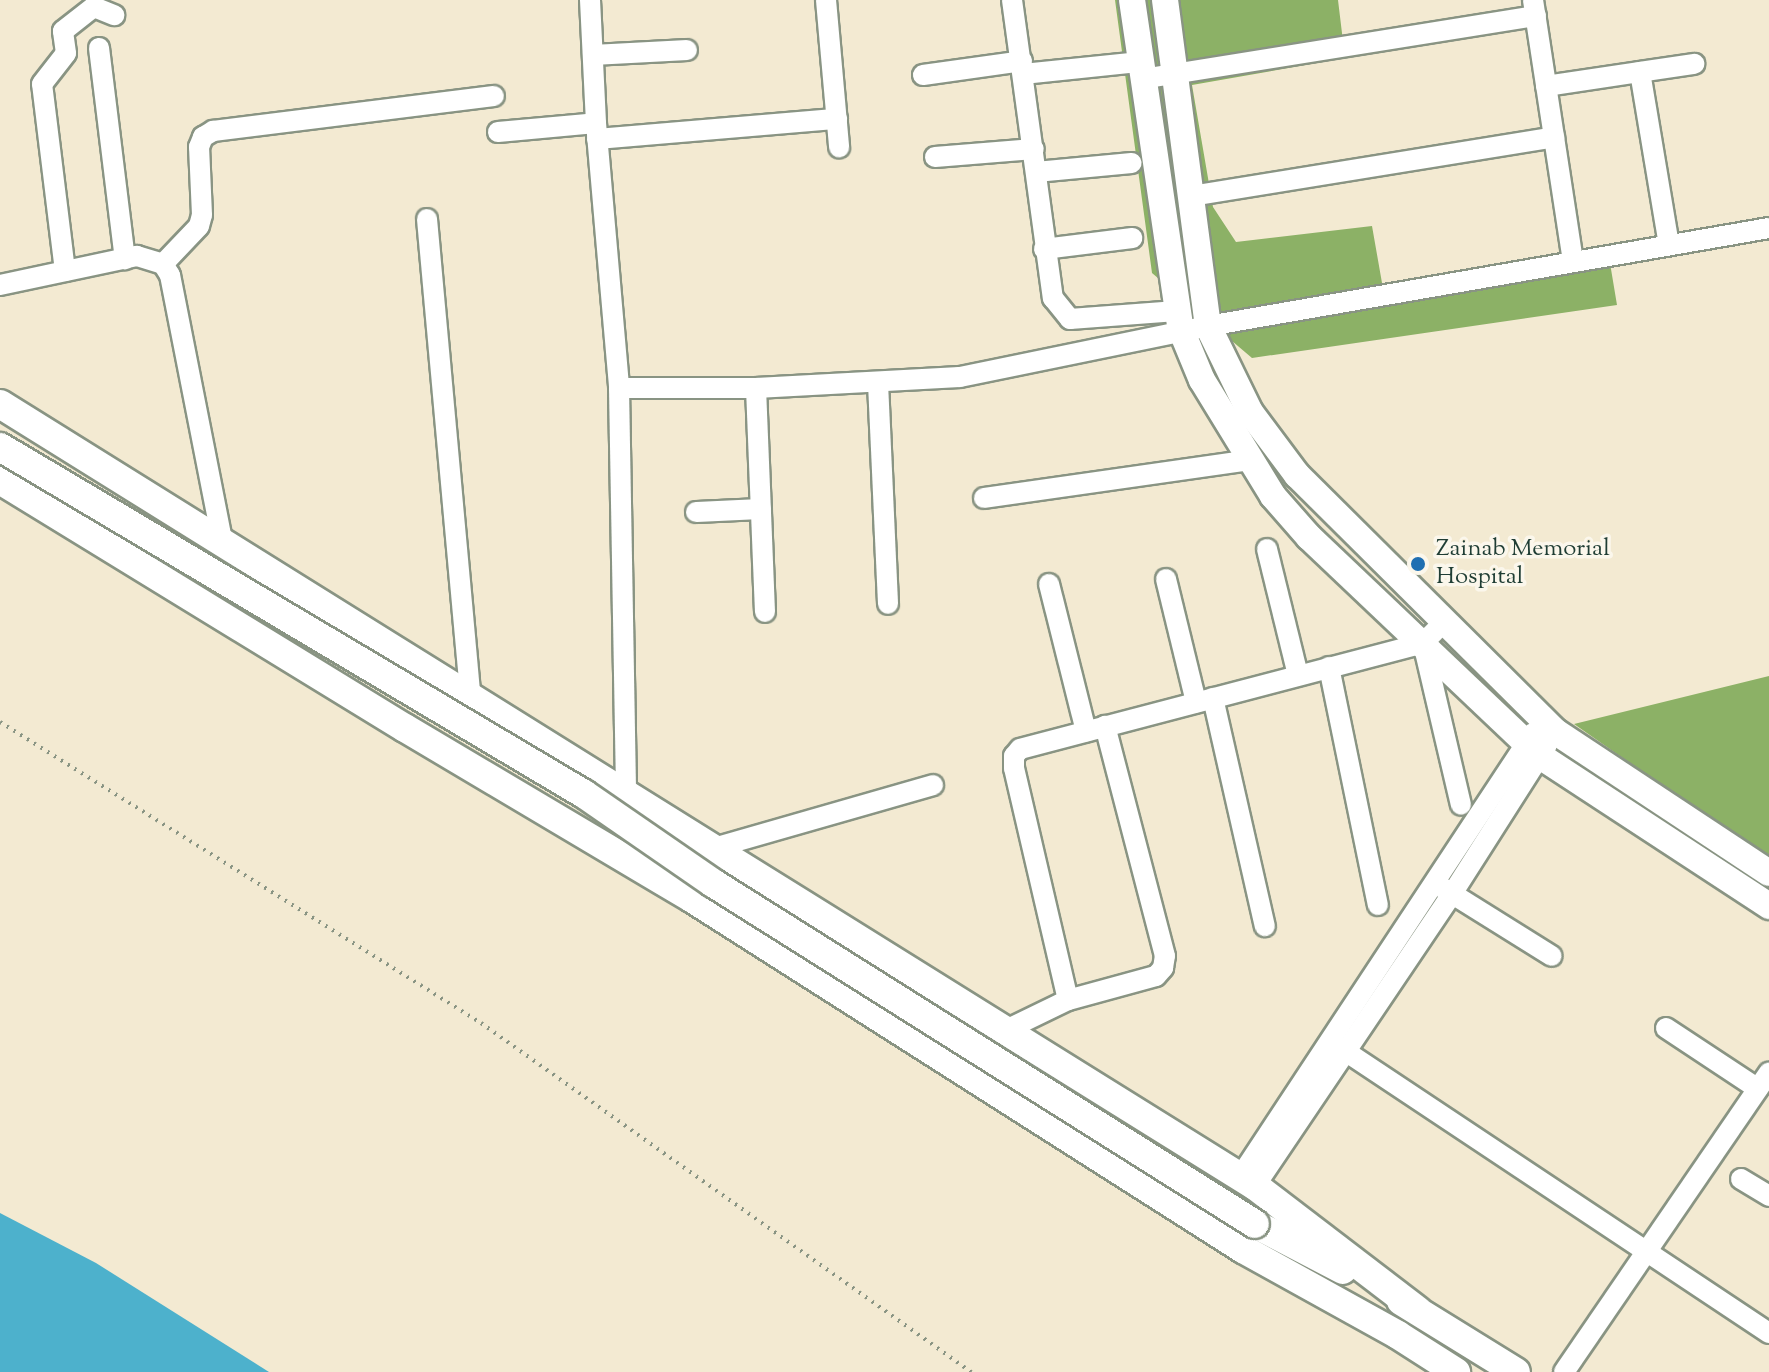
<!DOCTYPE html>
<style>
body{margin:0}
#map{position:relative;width:1769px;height:1372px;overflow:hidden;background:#f3ead2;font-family:"Sorts Mill Goudy",serif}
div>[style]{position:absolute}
.forest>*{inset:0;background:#8cb166}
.water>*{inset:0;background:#4db1cc}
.path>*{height:4px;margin-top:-2px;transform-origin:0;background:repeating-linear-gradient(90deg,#899483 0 2px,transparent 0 8px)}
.roads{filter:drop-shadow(2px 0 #899483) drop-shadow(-2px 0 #899483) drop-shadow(0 2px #899483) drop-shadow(0 -2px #899483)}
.minor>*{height:20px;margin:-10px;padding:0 10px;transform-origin:10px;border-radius:10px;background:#fff}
.tertiary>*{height:26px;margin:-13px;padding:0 13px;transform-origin:13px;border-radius:13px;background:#fff}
.secondary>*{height:28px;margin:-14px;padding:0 14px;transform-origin:14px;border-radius:14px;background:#fff}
.bridges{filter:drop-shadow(2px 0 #899483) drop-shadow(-2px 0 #899483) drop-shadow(0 2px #899483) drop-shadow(0 -2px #899483)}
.secondary-bridge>*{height:28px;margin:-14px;padding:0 14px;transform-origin:14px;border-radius:14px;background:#fff}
.dots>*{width:22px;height:22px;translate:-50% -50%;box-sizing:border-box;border:4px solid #fbf7ec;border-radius:50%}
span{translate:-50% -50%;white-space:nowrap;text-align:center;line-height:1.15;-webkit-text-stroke:7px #fbf7ec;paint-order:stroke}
.poi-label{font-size:24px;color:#1f3d34}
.left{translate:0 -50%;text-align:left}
</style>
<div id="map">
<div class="forest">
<i style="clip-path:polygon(1115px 0,1338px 0,1345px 58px,1192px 85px,1213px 207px,1236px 242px,1372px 226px,1385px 300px,1610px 263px,1617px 305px,1252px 358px,1152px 273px)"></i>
<i style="clip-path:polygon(1769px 676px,1769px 860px,1574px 724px)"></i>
</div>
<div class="water">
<i style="clip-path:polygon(0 1213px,96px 1263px,269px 1372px,0 1372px)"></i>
</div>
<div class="path">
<i style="left:0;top:722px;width:567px;rotate:32.04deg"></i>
<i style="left:481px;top:1023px;width:602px;rotate:35.46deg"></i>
</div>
<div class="roads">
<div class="minor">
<i style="left:590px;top:0;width:123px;rotate:87.2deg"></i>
<i style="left:596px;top:123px;width:266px;rotate:85deg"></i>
<i style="left:619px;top:388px;width:409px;rotate:89deg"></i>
<i style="left:826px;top:0;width:148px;rotate:84.9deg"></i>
<i style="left:1012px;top:0;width:301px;rotate:82.2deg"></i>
<i style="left:1053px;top:298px;width:27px;rotate:51deg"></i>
<i style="left:1070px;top:319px;width:107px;rotate:-4.3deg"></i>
<i style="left:1533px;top:0;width:265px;rotate:81.3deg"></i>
<i style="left:99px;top:48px;width:213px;rotate:83deg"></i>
<i style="left:593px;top:55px;width:94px;rotate:-3deg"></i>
<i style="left:1640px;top:72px;width:175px;rotate:80.5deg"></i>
<i style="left:1023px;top:74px;width:118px;rotate:-5.9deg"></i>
<i style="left:923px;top:75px;width:100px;rotate:-8deg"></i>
<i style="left:1142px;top:79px;width:399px;rotate:-9.1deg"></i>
<i style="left:1546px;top:86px;width:150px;rotate:-8.5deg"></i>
<i style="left:498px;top:132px;width:98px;rotate:-5.2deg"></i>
<i style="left:597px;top:139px;width:241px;rotate:-4.8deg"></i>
<i style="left:935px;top:157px;width:99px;rotate:-4.6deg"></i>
<i style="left:1036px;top:172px;width:96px;rotate:-5.4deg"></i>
<i style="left:1191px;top:196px;width:368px;rotate:-9.2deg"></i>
<i style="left:427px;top:219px;width:483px;rotate:84.8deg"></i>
<i style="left:1044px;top:249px;width:89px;rotate:-7.1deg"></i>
<i style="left:163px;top:264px;width:52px;rotate:-46.5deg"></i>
<i style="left:199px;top:226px;width:11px;rotate:-75deg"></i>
<i style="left:202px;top:215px;width:68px;rotate:-92.5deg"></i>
<i style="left:199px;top:147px;width:11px;rotate:-68deg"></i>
<i style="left:203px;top:137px;width:12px;rotate:-31deg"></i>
<i style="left:213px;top:131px;width:283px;rotate:-7.1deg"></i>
<i style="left:65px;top:271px;width:188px;rotate:-97deg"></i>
<i style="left:42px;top:84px;width:39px;rotate:-52deg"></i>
<i style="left:66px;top:53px;width:22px;rotate:-98deg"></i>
<i style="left:63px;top:31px;width:39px;rotate:-38deg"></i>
<i style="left:94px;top:7px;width:22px;rotate:22deg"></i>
<i style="left:0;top:285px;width:140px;rotate:-12deg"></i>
<i style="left:137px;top:256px;width:27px;rotate:17deg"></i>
<i style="left:163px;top:264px;width:13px;rotate:58deg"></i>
<i style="left:170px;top:275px;width:274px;rotate:78.9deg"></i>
<i style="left:878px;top:383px;width:221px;rotate:87.4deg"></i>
<i style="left:619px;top:388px;width:137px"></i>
<i style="left:756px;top:388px;width:204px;rotate:-3.1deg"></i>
<i style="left:960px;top:377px;width:253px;rotate:-11.6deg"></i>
<i style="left:1208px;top:326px;width:569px;rotate:-9.91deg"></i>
<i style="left:756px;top:388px;width:224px;rotate:87.7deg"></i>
<i style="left:984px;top:498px;width:269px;rotate:-8.1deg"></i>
<i style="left:696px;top:512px;width:65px;rotate:-2.6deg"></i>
<i style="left:1267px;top:549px;width:130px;rotate:76.2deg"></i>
<i style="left:1166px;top:579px;width:127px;rotate:76.3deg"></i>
<i style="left:1049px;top:584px;width:152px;rotate:75.9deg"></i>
<i style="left:1423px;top:643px;width:166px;rotate:76.8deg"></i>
<i style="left:1329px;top:667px;width:243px;rotate:78.4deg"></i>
<i style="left:1213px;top:698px;width:234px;rotate:77.2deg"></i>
<i style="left:710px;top:849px;width:232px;rotate:-16deg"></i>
<i style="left:1443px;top:888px;width:128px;rotate:32deg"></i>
<i style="left:1068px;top:1000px;width:91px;rotate:-15.3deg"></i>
<i style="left:1156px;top:976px;width:11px;rotate:-49deg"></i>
<i style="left:1163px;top:968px;width:12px;rotate:-81deg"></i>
<i style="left:1165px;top:956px;width:238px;rotate:-104.6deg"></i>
<i style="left:1666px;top:1028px;width:110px;rotate:33.5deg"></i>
<i style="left:1004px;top:1031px;width:71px;rotate:-25.8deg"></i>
<i style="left:1068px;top:1000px;width:238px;rotate:-103.1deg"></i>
<i style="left:1014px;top:768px;width:12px;rotate:-90deg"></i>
<i style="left:1014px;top:756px;width:9px;rotate:-49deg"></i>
<i style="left:1020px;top:749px;width:417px;rotate:-14.7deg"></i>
<i style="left:1423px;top:643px;width:31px;rotate:-45deg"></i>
<i style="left:1336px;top:1045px;width:520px;rotate:33.63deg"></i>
<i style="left:1240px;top:1177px;width:532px;rotate:-56.58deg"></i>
<i style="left:1741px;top:1179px;width:33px;rotate:31deg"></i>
<i style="left:1255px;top:1186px;width:352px;rotate:-56deg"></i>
<i style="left:1452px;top:894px;width:177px;rotate:-57.5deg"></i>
<i style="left:1564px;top:1372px;width:363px;rotate:-55.6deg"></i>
</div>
<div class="tertiary">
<i style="left:1132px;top:0;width:331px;rotate:81.6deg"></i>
<i style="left:1180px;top:327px;width:57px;rotate:67.5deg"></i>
<i style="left:1202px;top:380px;width:136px;rotate:58.5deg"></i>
<i style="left:1273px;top:496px;width:55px;rotate:48.7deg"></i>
<i style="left:1309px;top:537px;width:318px;rotate:43.5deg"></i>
<i style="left:1540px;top:756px;width:274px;rotate:33.2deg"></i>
<i style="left:1165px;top:0;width:329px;rotate:82.5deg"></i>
<i style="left:1208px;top:326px;width:96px;rotate:64deg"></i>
<i style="left:1250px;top:412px;width:79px;rotate:53.3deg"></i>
<i style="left:1297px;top:475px;width:365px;rotate:44.8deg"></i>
<i style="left:1556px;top:732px;width:255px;rotate:33.5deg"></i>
</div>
<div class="secondary">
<i style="left:0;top:404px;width:1479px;rotate:31.93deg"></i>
<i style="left:1255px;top:1186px;width:204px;rotate:37.4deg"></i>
<i style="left:0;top:480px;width:475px;rotate:31.5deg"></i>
<i style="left:405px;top:728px;width:335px;rotate:30.7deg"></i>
<i style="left:693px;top:899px;width:652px;rotate:32.47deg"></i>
<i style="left:1243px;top:1249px;width:177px;rotate:29deg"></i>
<i style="left:1398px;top:1335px;width:69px;rotate:32.5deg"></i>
<i style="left:1255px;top:1224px;width:99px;rotate:27.6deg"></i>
<i style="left:1401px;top:1301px;width:135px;rotate:31.7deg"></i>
</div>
</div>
<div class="bridges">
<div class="secondary-bridge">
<i style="left:0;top:447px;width:679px;rotate:30.72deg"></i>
<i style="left:584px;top:794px;width:157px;rotate:34.6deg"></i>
<i style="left:713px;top:883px;width:640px;rotate:32.18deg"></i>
</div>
</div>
<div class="dots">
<i style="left:1418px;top:564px;background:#1f6fb2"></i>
</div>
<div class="poi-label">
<span class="left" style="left:1436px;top:564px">Zainab Memorial<br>Hospital</span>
</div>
</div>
